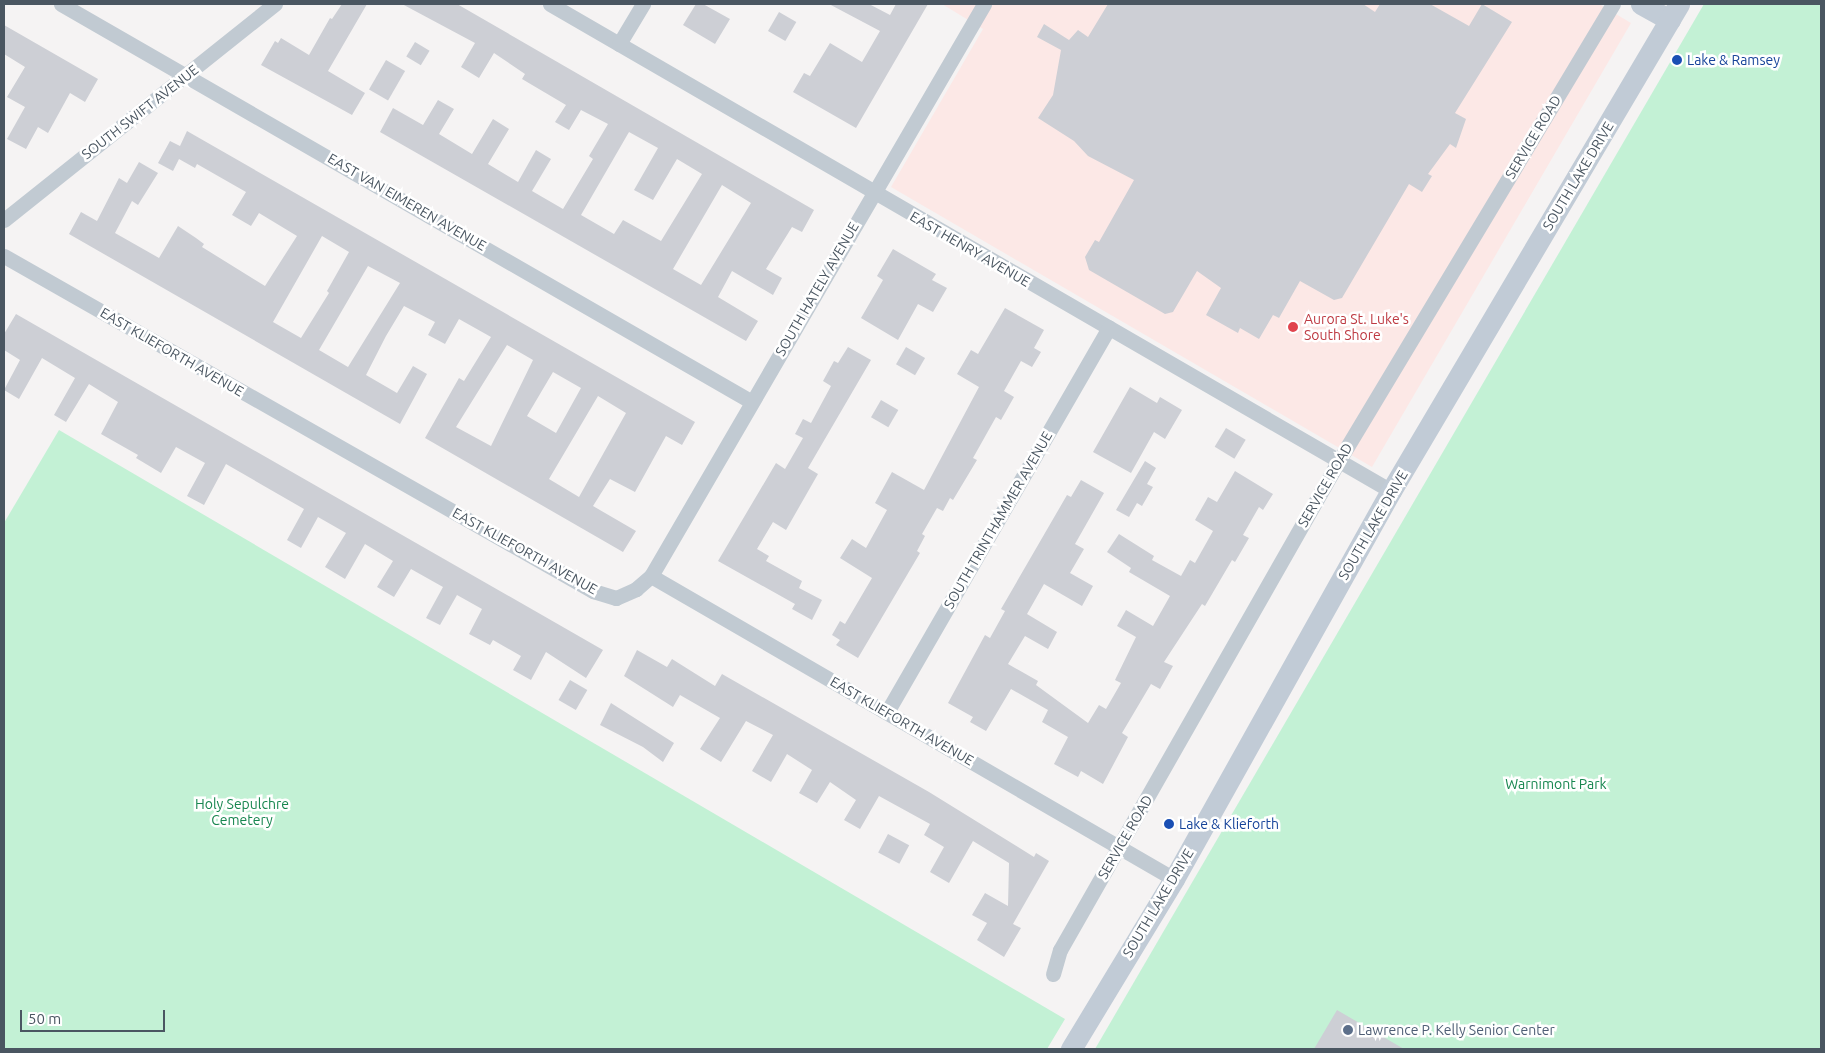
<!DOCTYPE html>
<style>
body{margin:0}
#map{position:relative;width:1825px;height:1053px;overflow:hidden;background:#f5f3f3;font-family:Ubuntu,sans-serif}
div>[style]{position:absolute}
.medical>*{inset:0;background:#fce8e6}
.green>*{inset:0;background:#c3f1d5}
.building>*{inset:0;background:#cdcfd5;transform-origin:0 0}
.street>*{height:15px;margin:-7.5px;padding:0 7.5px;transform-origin:7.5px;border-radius:7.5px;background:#c1cad2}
.secondary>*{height:21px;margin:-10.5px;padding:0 10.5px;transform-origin:10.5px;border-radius:10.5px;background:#c1cbd6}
.dots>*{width:14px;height:14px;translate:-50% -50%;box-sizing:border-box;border:2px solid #fff;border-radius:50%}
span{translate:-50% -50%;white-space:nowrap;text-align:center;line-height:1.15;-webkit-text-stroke:5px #fff;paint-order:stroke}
.transit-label{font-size:14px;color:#164399}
.left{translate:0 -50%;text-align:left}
.street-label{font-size:14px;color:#4a5661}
.health-label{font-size:14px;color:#be3a42}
.park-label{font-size:14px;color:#17864f}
.service-label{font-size:14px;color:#4e5e75}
.frame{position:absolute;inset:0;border:5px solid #4a5661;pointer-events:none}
.scale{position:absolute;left:20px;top:1010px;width:145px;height:22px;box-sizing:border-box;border:2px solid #4a5661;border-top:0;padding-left:6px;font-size:15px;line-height:18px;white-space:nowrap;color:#4a5661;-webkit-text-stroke:4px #fff;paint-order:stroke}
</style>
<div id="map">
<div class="medical">
<i style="clip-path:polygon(942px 4px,1599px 4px,1631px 23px,1372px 467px,891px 187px,983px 29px)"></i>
</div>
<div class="green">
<i style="clip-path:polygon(1704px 4px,1821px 4px,1821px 1049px,1095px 1049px)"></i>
<i style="clip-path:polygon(59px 430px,1065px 1019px,1047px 1049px,4px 1049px,4px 523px)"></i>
</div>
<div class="building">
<i style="clip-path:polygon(342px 4px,367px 4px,328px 71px,365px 93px,352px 115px,261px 65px,275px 41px,278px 43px,281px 38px,309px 55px,330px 18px,332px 19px)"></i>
<i style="clip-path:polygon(evenodd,402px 4px,457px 4px,814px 210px,802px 232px,792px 227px,766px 269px,782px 278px,773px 295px,732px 271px,718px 297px,758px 321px,746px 341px,380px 132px,393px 108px,423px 125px,438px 100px,454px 109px,439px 134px,472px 154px,493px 119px,509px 129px,488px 164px,518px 182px,536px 150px,551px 159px,532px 191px,563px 209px,593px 159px,589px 156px,608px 124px,581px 110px,569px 130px,555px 122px,566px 105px,522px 79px,525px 74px,494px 53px,479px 78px,461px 67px,475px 43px,402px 4px,629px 132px,658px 148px,634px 190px,653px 200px,677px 159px,702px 174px,661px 241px,623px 220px,614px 234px,581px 215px,629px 132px,402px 4px,722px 185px,751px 203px,701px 285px,673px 269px,722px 185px)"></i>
<i style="clip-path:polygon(696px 4px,703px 4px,730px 19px,715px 44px,683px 25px)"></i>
<i style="clip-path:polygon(829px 4px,869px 4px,890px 15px,896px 4px,928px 4px,856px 128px,793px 92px,804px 73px,810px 76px,830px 43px,862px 62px,880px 31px)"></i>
<i style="clip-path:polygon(1108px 4px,1363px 4px,1375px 12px,1380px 4px,1430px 4px,1469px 26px,1482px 4px,1512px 22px,1455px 113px,1466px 119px,1456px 148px,1450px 144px,1428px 174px,1432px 176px,1422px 192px,1409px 184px,1342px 298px,1334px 300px,1300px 281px,1279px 318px,1273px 315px,1259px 339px,1240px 328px,1238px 333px,1206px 315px,1221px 288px,1197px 271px,1173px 312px,1165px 314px,1089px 270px,1085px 257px,1095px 240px,1099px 242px,1134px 180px,1088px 156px,1074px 141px,1038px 118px,1053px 95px,1061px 50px,1037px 37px,1044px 24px,1069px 40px,1078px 30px,1088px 37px)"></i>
<i style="left:779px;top:12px;width:20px;height:22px;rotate:30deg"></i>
<i style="clip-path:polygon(4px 25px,98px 79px,85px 102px,70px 93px,48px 133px,38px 127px,26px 149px,7px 139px,25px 107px,7px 97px,25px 67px,4px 54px)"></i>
<i style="left:415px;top:42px;width:17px;height:17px;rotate:31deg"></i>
<i style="left:386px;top:60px;width:22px;height:34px;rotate:30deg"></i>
<i style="clip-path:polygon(evenodd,187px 131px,695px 422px,682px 445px,666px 436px,635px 492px,610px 479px,593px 506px,636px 531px,623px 552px,425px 438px,459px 378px,464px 381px,491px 337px,459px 319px,445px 344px,428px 335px,435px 322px,404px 306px,386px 336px,366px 375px,397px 393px,413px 366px,427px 374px,400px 424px,69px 234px,81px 212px,97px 221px,119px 178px,127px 183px,139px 162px,158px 173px,138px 205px,132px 201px,115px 233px,159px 258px,178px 226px,196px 238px,204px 244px,202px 247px,265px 286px,297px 236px,259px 213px,251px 226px,232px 215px,246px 192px,197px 164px,195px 168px,179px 159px,173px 171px,158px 163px,170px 141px,180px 146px,187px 131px,322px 236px,349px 252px,327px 291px,329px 293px,301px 338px,273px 322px,322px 236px,187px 131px,368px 266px,400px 283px,348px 367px,319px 350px,368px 266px,187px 131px,507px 345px,533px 360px,491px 446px,456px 427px,507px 345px,187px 131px,553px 372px,581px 388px,556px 433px,527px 416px,553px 372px,187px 131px,598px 396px,626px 413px,579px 497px,549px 479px,598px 396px)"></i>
<i style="clip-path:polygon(893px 249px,936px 274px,932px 280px,947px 288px,933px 312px,918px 304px,898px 340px,861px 318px,883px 280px,877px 276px)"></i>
<i style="clip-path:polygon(1005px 308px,1044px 330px,1034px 348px,1041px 352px,1032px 367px,1021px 361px,1004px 391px,1014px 397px,1001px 420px,996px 417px,973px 458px,977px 460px,953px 500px,950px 498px,943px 511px,937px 508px,922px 534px,925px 536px,917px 551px,920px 553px,858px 658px,836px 645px,840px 640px,832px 635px,840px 621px,845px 624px,872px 578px,840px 558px,852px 539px,866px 548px,887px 510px,875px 503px,892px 472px,924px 490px,979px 387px,957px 374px,971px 350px,978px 354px)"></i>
<i style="clip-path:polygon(16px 314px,603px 650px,586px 678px,546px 652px,531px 680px,513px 670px,521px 656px,493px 640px,490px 645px,469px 634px,482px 609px,457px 595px,440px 625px,426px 618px,443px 587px,411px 569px,394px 597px,377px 587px,393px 561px,365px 544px,345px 579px,325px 567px,346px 533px,318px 517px,301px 548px,287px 540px,304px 509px,226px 464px,204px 505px,187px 496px,205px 463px,176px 447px,161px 473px,136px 458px,138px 455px,101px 434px,118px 402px,89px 384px,66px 422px,54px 415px,75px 378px,42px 358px,19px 399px,4px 390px,20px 360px,4px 350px,4px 334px)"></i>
<i style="clip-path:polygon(848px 347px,871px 360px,808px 468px,818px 474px,786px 530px,773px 522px,757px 549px,769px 556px,766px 561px,802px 581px,799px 588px,822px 600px,812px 620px,792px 609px,795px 604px,718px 561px,776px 463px,785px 469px,803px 438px,795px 434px,803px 419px,811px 423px,831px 386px,823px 381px,834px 361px,838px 363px)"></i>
<i style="left:906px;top:347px;width:22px;height:20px;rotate:30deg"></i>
<i style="clip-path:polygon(1130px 387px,1157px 403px,1160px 397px,1182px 410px,1165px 439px,1154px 432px,1131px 473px,1093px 452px)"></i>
<i style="left:881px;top:400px;width:20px;height:20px;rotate:30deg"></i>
<i style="left:1226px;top:428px;width:23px;height:22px;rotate:31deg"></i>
<i style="clip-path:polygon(1145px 461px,1156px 468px,1147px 484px,1153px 487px,1142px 506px,1137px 503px,1129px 517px,1116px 510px)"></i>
<i style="clip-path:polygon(1235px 471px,1273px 494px,1263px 510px,1259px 507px,1243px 535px,1249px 538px,1235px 562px,1232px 560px,1205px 606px,1202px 604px,1164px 662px,1173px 666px,1160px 689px,1151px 684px,1122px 733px,1128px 737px,1103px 784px,1081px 771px,1078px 777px,1054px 764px,1068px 737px,1042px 722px,1048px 710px,1011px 689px,986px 731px,970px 722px,973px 717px,948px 703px,985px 635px,990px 638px,1005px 611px,1001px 609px,1067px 495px,1071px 497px,1081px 480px,1104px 493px,1075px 544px,1084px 549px,1070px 573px,1093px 586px,1082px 606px,1044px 584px,1027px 614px,1057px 632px,1048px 649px,1025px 636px,1008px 664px,1038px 681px,1036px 685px,1088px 723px,1099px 705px,1106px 709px,1121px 683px,1115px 680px,1136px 637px,1117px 626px,1126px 610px,1153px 626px,1170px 596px,1129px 572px,1131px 568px,1107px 552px,1119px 534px,1154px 556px,1152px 560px,1181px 576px,1190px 560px,1195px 563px,1213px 531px,1195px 520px,1208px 497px,1217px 502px)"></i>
<i style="clip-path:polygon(637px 650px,667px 667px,672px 659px,715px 686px,722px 674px,929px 792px,1034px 857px,1036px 853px,1049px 861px,1013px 924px,1021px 928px,1004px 957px,977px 940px,987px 923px,972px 915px,985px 893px,1008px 906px,1009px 863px,973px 841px,949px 883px,930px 872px,944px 847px,924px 835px,930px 824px,879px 796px,860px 829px,844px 820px,856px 800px,830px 782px,817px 803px,799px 793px,812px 770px,787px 754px,771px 782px,752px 771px,773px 735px,746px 721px,721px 762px,700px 749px,720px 718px,680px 695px,673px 707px,624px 676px)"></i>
<i style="left:570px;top:680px;width:20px;height:23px;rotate:30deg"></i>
<i style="clip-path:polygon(611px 703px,674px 743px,663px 762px,643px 747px,600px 725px)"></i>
<i style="left:888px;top:834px;width:24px;height:21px;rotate:28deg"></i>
<i style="clip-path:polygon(1337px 1010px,1404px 1049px,1314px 1049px)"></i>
</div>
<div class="street">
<i style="left:61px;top:4px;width:797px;rotate:29.94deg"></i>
<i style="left:550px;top:4px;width:972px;rotate:30.07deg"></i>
<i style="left:619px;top:44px;width:47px;rotate:-59deg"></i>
<i style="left:4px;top:220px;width:347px;rotate:-38.6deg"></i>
<i style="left:4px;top:256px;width:678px;rotate:29.63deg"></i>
<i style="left:593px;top:591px;width:24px;rotate:17deg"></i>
<i style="left:616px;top:598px;width:22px;rotate:-24deg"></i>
<i style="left:636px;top:589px;width:20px;rotate:-41deg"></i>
<i style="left:651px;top:576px;width:604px;rotate:30.09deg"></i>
<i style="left:651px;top:576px;width:662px;rotate:-59.79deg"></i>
<i style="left:887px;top:712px;width:444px;rotate:-60deg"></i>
<i style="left:1053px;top:974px;width:25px;rotate:-74deg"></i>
<i style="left:1060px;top:950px;width:562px;rotate:-60.33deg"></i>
<i style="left:1338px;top:462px;width:534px;rotate:-59.02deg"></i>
</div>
<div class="secondary">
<i style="left:1641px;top:4px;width:33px;rotate:29deg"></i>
<i style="left:1071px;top:1049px;width:199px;rotate:-58.8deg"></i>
<i style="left:1174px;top:879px;width:445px;rotate:-60.8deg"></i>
<i style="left:1391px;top:491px;width:566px;rotate:-59.4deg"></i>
</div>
<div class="dots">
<i style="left:1677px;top:60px;background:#1a4fb4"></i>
<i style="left:1293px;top:327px;background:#e0444e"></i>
<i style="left:1169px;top:824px;background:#1a4fb4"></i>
<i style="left:1348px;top:1030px;background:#5c6f8a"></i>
</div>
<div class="transit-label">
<span class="left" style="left:1687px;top:60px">Lake &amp; Ramsey</span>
<span class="left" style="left:1179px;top:824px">Lake &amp; Klieforth</span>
</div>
<div class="street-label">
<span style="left:140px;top:112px;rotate:-38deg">SOUTH SWIFT AVENUE</span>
<span style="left:1533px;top:137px;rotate:-59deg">SERVICE ROAD</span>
<span style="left:1578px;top:176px;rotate:-59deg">SOUTH LAKE DRIVE</span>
<span style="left:407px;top:202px;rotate:30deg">EAST VAN EIMEREN AVENUE</span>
<span style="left:970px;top:249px;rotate:30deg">EAST HENRY AVENUE</span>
<span style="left:817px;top:289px;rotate:-60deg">SOUTH HATELY AVENUE</span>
<span style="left:172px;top:352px;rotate:30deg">EAST KLIEFORTH AVENUE</span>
<span style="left:1325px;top:485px;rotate:-60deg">SERVICE ROAD</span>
<span style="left:998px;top:520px;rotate:-60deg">SOUTH TRINTHAMMER AVENUE</span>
<span style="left:1373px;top:525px;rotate:-60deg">SOUTH LAKE DRIVE</span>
<span style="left:525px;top:551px;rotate:29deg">EAST KLIEFORTH AVENUE</span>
<span style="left:902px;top:721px;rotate:30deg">EAST KLIEFORTH AVENUE</span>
<span style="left:1125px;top:837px;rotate:-60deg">SERVICE ROAD</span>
<span style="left:1158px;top:903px;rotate:-59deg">SOUTH LAKE DRIVE</span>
</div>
<div class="health-label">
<span class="left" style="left:1304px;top:327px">Aurora St. Luke's<br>South Shore</span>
</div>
<div class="park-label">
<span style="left:1556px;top:784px">Warnimont Park</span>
<span style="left:242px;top:812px">Holy Sepulchre<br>Cemetery</span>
</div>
<div class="service-label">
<span class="left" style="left:1358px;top:1030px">Lawrence P. Kelly Senior Center</span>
</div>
<div class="frame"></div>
<div class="scale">50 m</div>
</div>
